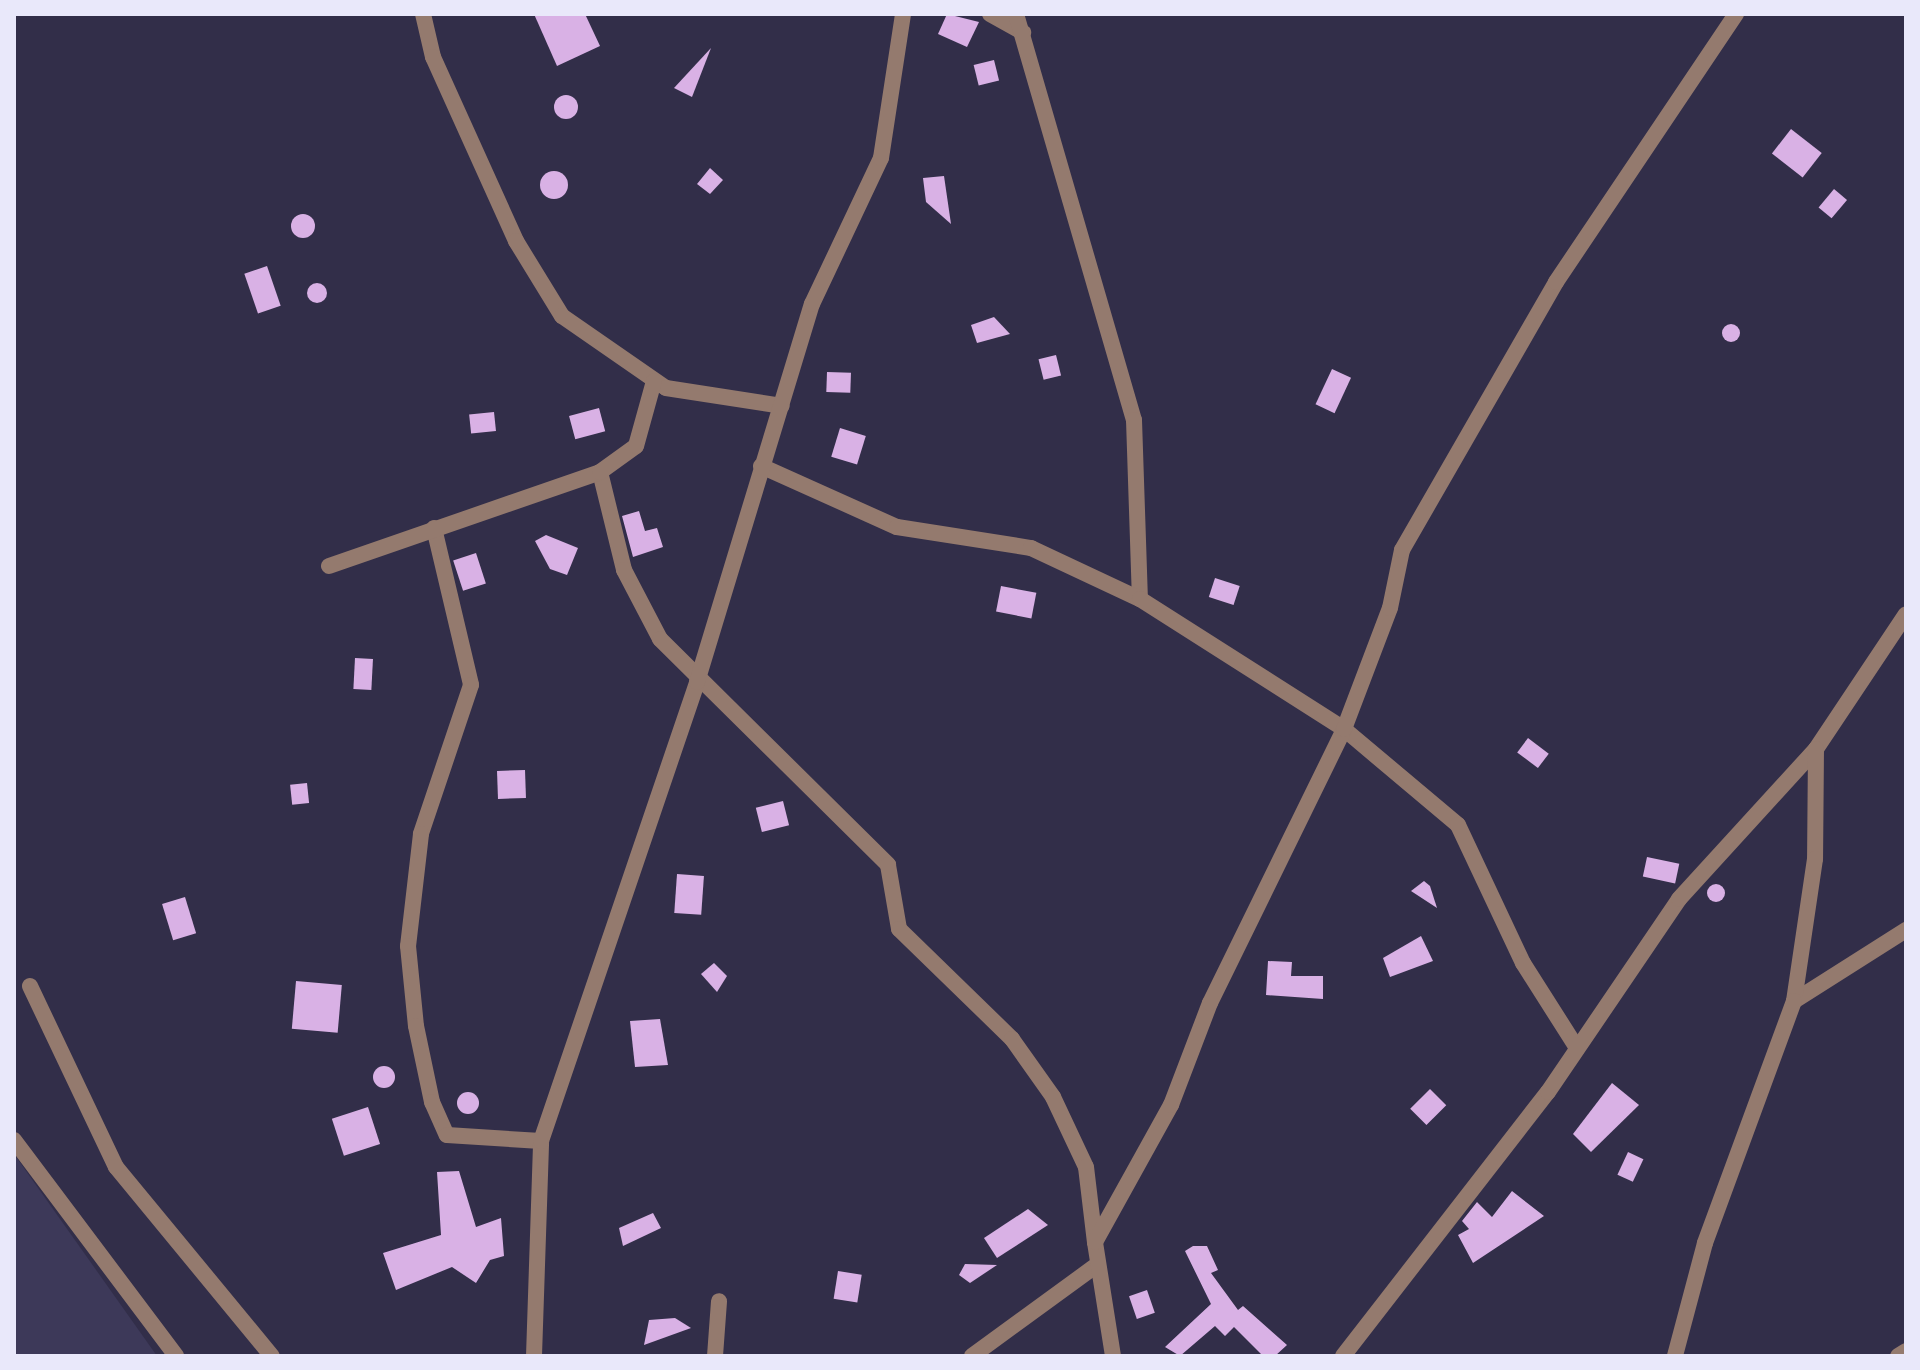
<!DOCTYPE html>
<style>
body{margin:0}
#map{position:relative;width:1920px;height:1370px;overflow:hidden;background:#322e49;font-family:"Archivo Narrow",sans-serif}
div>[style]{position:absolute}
.built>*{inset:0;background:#3d3959}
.building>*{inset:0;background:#d9b1e5;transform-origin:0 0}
.round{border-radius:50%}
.street>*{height:16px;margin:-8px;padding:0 8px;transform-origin:8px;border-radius:8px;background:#947a6e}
span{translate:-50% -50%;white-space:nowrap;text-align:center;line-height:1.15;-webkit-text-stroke:8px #322e49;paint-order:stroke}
.frame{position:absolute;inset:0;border:16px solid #e9e8fa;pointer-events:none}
</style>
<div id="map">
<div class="built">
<i style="clip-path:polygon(14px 1154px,157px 1356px,14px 1356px)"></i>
</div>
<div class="building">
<i style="clip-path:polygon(534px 14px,585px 14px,600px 46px,557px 66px)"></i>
<i style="clip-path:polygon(947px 14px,979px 22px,967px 47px,938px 34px)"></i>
<i style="clip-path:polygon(711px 48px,692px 97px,674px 88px)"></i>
<i style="left:994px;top:60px;width:21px;height:21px;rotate:76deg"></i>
<i class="round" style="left:554px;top:95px;width:24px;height:24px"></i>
<i style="left:1791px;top:129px;width:39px;height:31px;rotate:38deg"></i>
<i style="clip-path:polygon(710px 168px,723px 180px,710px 194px,697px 184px)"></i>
<i class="round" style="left:540px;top:171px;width:28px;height:28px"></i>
<i style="clip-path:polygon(944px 176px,951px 224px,926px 202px,923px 178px)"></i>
<i style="left:1834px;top:189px;width:17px;height:24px;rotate:40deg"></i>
<i class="round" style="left:291px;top:214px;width:24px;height:24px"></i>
<i style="left:267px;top:266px;width:42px;height:24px;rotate:71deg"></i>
<i class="round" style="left:307px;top:283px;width:20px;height:20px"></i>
<i style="clip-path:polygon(994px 317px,1010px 334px,977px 343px,971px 325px)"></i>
<i class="round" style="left:1722px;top:324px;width:18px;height:18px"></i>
<i style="left:1056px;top:355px;width:21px;height:18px;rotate:76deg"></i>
<i style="left:1332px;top:369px;width:21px;height:39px;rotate:25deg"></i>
<i style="left:827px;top:372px;width:24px;height:20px;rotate:2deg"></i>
<i style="left:599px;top:408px;width:24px;height:31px;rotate:75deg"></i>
<i style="left:494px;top:412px;width:19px;height:25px;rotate:84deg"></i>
<i style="left:840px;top:428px;width:27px;height:30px;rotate:17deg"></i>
<i style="clip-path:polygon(639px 511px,645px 531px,657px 528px,663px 547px,633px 557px,622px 516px)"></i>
<i style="clip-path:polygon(546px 535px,578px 548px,567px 575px,550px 569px,535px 541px)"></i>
<i style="left:476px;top:553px;width:32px;height:24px;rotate:72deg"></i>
<i style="left:1215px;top:578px;width:26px;height:20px;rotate:18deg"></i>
<i style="left:1001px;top:586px;width:36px;height:26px;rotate:11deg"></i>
<i style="left:355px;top:658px;width:18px;height:31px;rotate:3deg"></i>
<i style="left:1528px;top:738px;width:26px;height:18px;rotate:37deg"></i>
<i style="left:525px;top:770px;width:28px;height:28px;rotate:88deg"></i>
<i style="left:307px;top:783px;width:20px;height:17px;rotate:84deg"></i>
<i style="left:783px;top:801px;width:25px;height:28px;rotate:76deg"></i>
<i style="left:1647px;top:857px;width:33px;height:20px;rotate:12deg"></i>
<i style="left:677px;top:874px;width:27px;height:39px;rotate:4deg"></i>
<i style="clip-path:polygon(1424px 881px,1430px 886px,1437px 908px,1411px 891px)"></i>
<i class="round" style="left:1707px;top:884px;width:18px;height:18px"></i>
<i style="left:185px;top:897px;width:38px;height:24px;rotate:73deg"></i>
<i style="clip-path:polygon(1421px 936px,1433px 961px,1390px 977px,1383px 958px)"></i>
<i style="clip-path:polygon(1268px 961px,1292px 962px,1291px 976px,1323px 976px,1323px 999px,1266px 995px)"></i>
<i style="clip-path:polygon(714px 963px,727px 976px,717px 992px,701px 974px)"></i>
<i style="left:296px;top:981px;width:46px;height:48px;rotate:5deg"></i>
<i style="clip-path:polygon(660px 1019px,668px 1065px,635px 1067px,630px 1021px)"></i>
<i class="round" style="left:373px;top:1066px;width:22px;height:22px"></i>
<i style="clip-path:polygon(1612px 1083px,1639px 1105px,1591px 1152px,1573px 1134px)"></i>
<i style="left:1430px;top:1089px;width:23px;height:28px;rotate:45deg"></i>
<i class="round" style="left:457px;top:1092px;width:22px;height:22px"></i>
<i style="left:368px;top:1107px;width:39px;height:38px;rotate:72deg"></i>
<i style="left:1628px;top:1152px;width:17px;height:25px;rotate:25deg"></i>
<i style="clip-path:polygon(459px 1171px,476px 1227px,501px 1218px,504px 1256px,490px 1260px,476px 1283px,452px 1267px,396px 1290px,383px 1253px,441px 1235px,437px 1172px)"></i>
<i style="clip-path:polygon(1512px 1191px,1544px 1216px,1473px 1263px,1458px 1235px,1469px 1229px,1462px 1221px,1477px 1202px,1492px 1217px)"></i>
<i style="clip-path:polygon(1028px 1209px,1048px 1225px,997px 1258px,984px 1238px)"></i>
<i style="clip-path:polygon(653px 1213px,661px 1228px,623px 1246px,619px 1228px)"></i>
<i style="clip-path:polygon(1193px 1246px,1207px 1246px,1218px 1270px,1211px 1273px,1238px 1310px,1243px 1306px,1287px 1345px,1275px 1356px,1263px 1356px,1234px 1327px,1225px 1336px,1215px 1326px,1180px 1356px,1165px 1347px,1211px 1304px,1185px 1251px)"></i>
<i style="clip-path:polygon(965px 1264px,997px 1265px,970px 1283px,959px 1275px)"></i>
<i style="left:838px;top:1271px;width:24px;height:28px;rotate:9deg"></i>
<i style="left:1147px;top:1290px;width:24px;height:19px;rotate:71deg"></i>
<i style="clip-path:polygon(675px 1318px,691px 1328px,644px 1345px,649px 1320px)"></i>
</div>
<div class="street">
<i style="left:423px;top:14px;width:44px;rotate:76.9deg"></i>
<i style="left:433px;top:57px;width:202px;rotate:65.7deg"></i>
<i style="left:516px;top:241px;width:88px;rotate:58.5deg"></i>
<i style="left:562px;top:316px;width:126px;rotate:34.7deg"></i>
<i style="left:666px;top:388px;width:117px;rotate:8.8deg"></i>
<i style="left:990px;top:14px;width:38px;rotate:29deg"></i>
<i style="left:1016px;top:14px;width:423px;rotate:73.8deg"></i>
<i style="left:1134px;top:420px;width:179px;rotate:88.1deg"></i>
<i style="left:761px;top:466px;width:149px;rotate:24.2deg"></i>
<i style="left:897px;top:527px;width:136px;rotate:8.9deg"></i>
<i style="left:1031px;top:548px;width:120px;rotate:25.1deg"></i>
<i style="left:1140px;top:599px;width:242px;rotate:32.5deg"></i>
<i style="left:1344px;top:729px;width:149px;rotate:40.1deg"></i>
<i style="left:1458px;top:825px;width:153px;rotate:64.8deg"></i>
<i style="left:1523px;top:963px;width:101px;rotate:57.6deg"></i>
<i style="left:600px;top:472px;width:101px;rotate:76.2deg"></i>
<i style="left:624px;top:570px;width:78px;rotate:62.4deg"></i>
<i style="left:660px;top:639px;width:321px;rotate:44.7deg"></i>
<i style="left:888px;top:865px;width:65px;rotate:80.2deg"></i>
<i style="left:899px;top:929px;width:158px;rotate:44.2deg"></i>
<i style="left:1012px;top:1039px;width:71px;rotate:54.7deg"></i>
<i style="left:1053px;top:1097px;width:77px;rotate:64.8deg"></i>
<i style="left:1086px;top:1167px;width:76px;rotate:83.2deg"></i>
<i style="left:434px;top:528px;width:161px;rotate:76.7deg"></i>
<i style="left:471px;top:685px;width:157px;rotate:108.6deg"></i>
<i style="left:421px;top:834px;width:113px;rotate:96.6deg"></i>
<i style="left:408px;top:946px;width:80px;rotate:84.3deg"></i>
<i style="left:416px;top:1026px;width:78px;rotate:78.1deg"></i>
<i style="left:432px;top:1102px;width:36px;rotate:66deg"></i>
<i style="left:447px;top:1135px;width:94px;rotate:3.7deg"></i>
<i style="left:329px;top:566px;width:287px;rotate:-19.1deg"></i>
<i style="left:600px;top:472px;width:44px;rotate:-35.8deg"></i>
<i style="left:636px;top:446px;width:67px;rotate:-74.5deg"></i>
<i style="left:1816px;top:749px;width:162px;rotate:-56.3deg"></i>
<i style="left:30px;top:986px;width:200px;rotate:64.6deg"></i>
<i style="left:116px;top:1167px;width:245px;rotate:50.5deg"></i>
<i style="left:1794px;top:1001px;width:133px;rotate:-32.4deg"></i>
<i style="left:14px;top:1140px;width:270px;rotate:53.1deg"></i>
<i style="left:534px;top:1356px;width:215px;rotate:-88.1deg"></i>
<i style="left:541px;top:1141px;width:485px;rotate:-71.2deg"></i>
<i style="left:697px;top:682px;width:395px;rotate:-73.1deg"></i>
<i style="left:812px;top:304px;width:161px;rotate:-64.7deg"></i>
<i style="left:881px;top:158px;width:146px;rotate:-81.3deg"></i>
<i style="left:715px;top:1356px;width:55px;rotate:-85.8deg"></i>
<i style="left:972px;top:1356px;width:151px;rotate:-36.1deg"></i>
<i style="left:1113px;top:1356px;width:115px;rotate:-99deg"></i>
<i style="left:1095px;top:1242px;width:157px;rotate:-61deg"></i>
<i style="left:1171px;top:1105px;width:109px;rotate:-69.1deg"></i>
<i style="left:1210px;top:1003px;width:305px;rotate:-63.9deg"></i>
<i style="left:1344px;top:729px;width:129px;rotate:-69.2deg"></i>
<i style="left:1390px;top:608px;width:59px;rotate:-78.3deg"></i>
<i style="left:1402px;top:550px;width:309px;rotate:-60.1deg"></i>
<i style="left:1556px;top:282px;width:323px;rotate:-56.1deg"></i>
<i style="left:1343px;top:1356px;width:334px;rotate:-52.2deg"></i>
<i style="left:1548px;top:1092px;width:233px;rotate:-55.8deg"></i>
<i style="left:1679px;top:899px;width:203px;rotate:-47.6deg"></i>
<i style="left:1816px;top:749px;width:110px;rotate:90.5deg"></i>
<i style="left:1815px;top:859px;width:144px;rotate:98.4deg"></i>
<i style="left:1794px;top:1001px;width:258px;rotate:110.2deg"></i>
<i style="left:1705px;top:1243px;width:117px;rotate:104.9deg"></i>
<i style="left:1898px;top:1356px;width:9px;rotate:-32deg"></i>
</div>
<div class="frame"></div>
</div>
